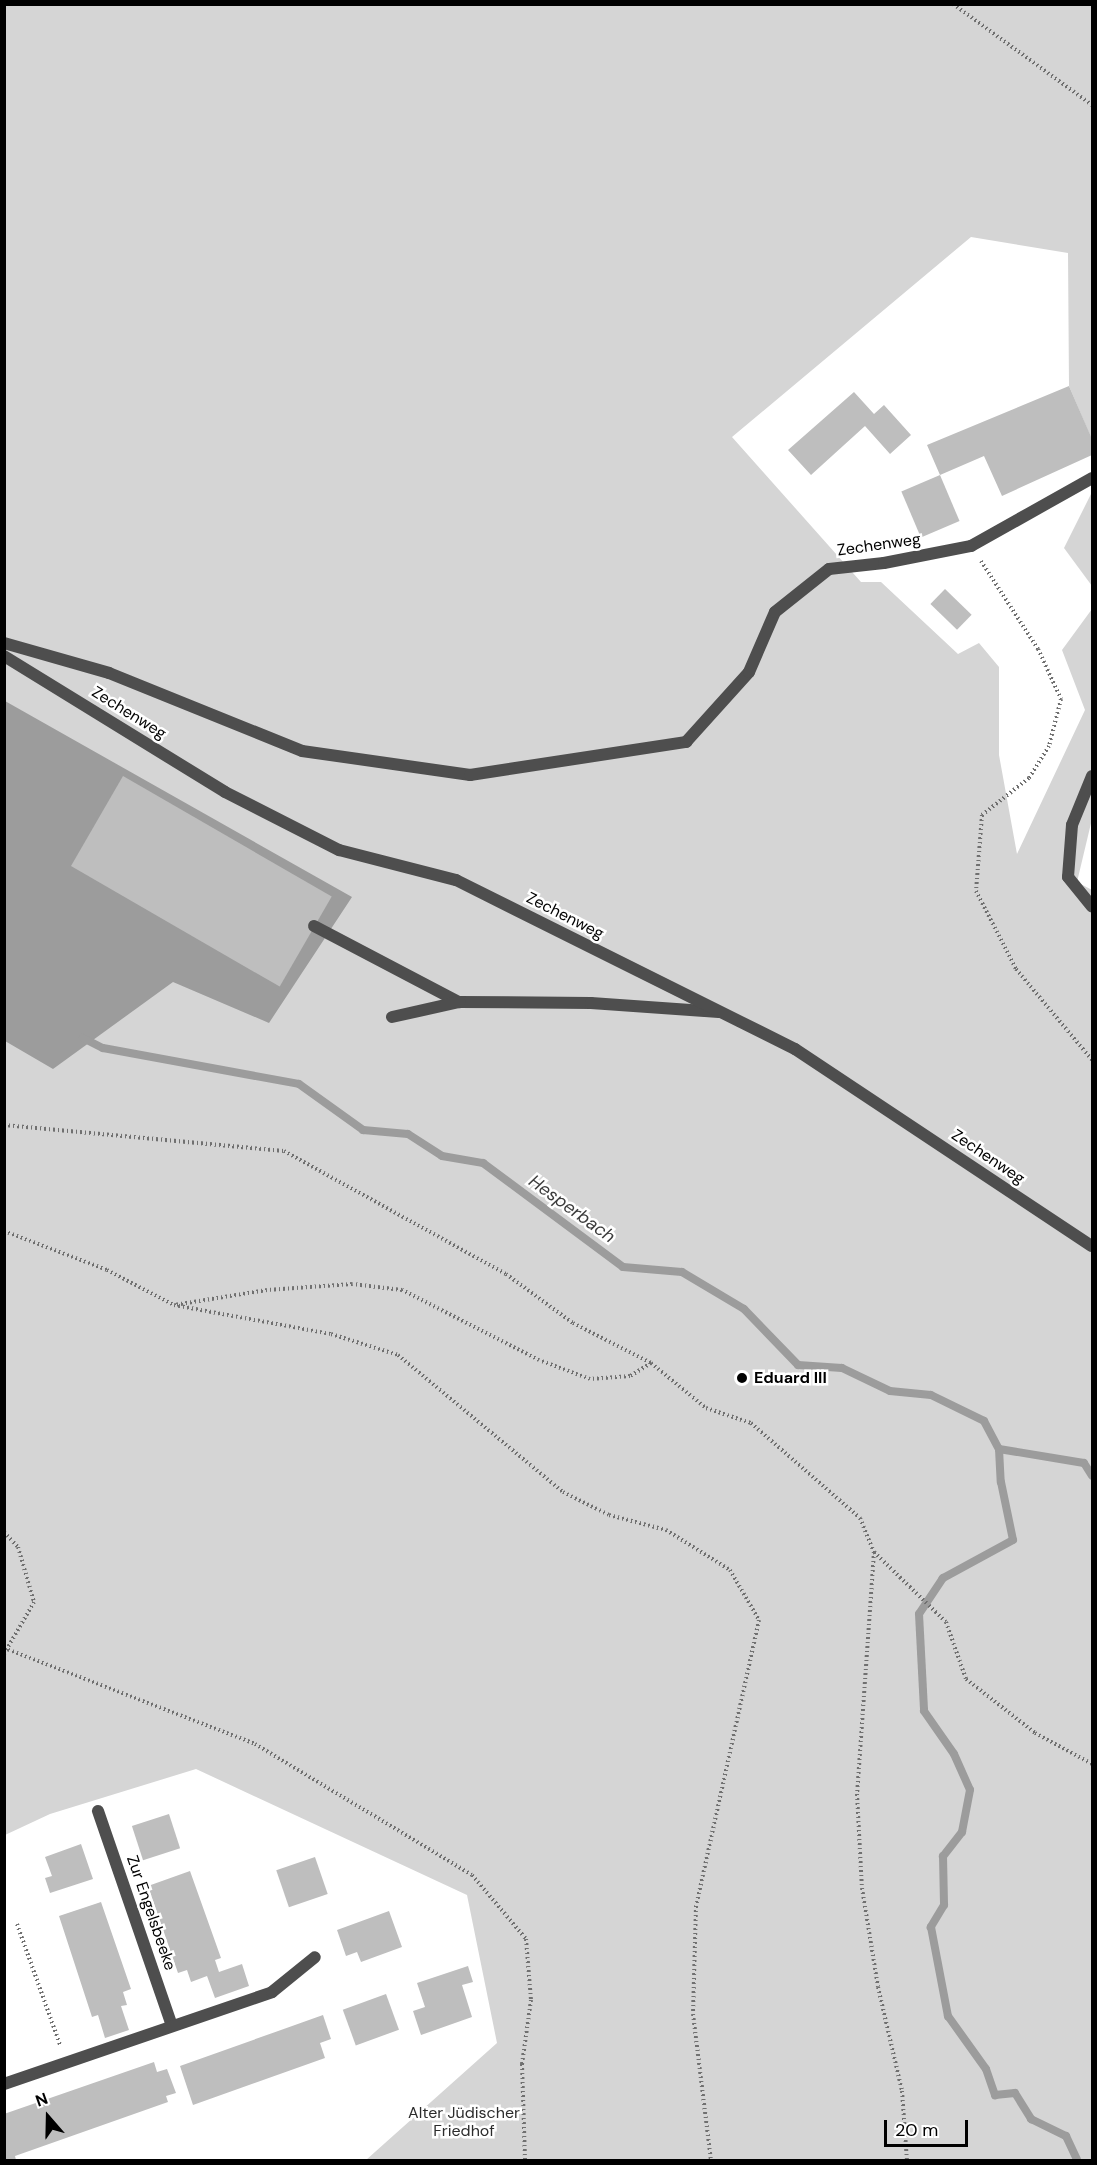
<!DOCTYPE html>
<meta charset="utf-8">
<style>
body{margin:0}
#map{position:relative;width:1097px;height:2165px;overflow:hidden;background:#fff;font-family:"DM Sans",sans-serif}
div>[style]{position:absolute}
.green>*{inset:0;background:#d5d5d5}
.water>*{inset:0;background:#9c9c9c}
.stream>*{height:8px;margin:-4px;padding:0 4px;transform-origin:4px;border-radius:4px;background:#9c9c9c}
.building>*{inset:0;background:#bebebe;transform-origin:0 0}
.path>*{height:4px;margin-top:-2px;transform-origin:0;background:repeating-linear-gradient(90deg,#707070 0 1.5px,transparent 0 4.5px)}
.lane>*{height:12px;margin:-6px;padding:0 6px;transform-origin:6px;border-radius:6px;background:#4e4e4e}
.street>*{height:12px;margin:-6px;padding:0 6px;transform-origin:6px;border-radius:6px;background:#4e4e4e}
.dots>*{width:16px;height:16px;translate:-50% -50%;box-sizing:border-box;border:3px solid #fff;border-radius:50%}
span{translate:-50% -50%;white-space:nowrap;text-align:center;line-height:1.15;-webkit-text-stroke:5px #fff;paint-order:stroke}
.street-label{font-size:16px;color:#000}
.poi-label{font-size:16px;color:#000;font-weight:700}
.left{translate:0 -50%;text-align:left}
.park-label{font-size:16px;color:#2c2c2c}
.water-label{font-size:18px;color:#3d3d3d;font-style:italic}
.frame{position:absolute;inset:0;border:6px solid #000;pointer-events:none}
.north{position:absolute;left:18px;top:2087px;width:60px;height:60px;-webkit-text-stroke:4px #fff;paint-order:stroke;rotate:340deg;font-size:16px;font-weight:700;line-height:24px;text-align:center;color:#000}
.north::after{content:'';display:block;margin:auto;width:21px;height:27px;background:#000;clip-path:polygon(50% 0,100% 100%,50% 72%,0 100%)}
.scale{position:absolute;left:884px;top:2120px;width:84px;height:27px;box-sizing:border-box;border:3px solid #000;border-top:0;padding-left:8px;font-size:18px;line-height:21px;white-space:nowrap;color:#000;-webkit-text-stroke:4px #fff;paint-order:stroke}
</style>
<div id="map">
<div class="green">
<i style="clip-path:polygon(4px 5px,1092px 5px,1092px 440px,1069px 386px,1068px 253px,971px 237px,732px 437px,861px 582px,881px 582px,958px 654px,979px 643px,999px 667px,999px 755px,1017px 854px,1085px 710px,1062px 650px,1092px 609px,1092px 819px,1077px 882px,1092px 890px,1092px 2160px,366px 2160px,497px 2043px,467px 1895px,196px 1769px,50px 1814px,5px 1835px)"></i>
<i style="clip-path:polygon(1092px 492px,1092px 586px,1064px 548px)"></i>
</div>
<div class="water">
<i style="clip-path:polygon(5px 701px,352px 897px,269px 1023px,173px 982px,53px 1069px,5px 1041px)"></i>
</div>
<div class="stream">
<i style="left:83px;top:1038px;width:22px;rotate:27deg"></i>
<i style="left:103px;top:1048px;width:199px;rotate:10.4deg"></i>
<i style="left:299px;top:1084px;width:79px;rotate:35.7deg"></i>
<i style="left:363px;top:1130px;width:45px;rotate:5.1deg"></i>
<i style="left:408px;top:1134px;width:40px;rotate:32.9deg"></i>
<i style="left:442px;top:1156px;width:42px;rotate:9.7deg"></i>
<i style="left:483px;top:1163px;width:174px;rotate:36.6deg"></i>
<i style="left:623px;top:1267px;width:59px;rotate:4.8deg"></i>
<i style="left:682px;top:1272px;width:72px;rotate:30.8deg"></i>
<i style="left:744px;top:1309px;width:78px;rotate:46deg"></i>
<i style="left:798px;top:1365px;width:44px;rotate:3.9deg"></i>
<i style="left:842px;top:1368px;width:53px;rotate:25.6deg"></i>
<i style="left:890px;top:1391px;width:41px;rotate:5.6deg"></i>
<i style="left:931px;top:1395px;width:59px;rotate:26.1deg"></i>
<i style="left:984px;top:1421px;width:32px;rotate:62deg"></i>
<i style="left:999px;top:1449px;width:86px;rotate:9.4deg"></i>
<i style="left:1084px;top:1463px;width:15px;rotate:58deg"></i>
<i style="left:999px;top:1449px;width:33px;rotate:87deg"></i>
<i style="left:1001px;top:1482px;width:59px;rotate:78.3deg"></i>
<i style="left:1013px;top:1540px;width:80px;rotate:151.5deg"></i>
<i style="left:943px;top:1578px;width:43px;rotate:123.7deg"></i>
<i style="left:919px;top:1614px;width:97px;rotate:87deg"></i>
<i style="left:924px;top:1711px;width:52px;rotate:55.1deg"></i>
<i style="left:954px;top:1754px;width:39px;rotate:66deg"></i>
<i style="left:970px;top:1790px;width:43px;rotate:100.8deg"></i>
<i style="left:962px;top:1832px;width:31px;rotate:128deg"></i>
<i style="left:943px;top:1856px;width:49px;rotate:88.8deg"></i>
<i style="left:944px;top:1905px;width:26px;rotate:121deg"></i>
<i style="left:931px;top:1927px;width:91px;rotate:79.2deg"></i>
<i style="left:948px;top:2016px;width:65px;rotate:54.4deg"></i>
<i style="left:986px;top:2069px;width:28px;rotate:71deg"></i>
<i style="left:995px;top:2095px;width:20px;rotate:-6deg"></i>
<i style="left:1015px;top:2093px;width:31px;rotate:58deg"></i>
<i style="left:1031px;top:2119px;width:39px;rotate:26deg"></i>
<i style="left:1066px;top:2136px;width:26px;rotate:65deg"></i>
</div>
<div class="building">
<i style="clip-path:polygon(1069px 386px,1092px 439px,1092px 455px,1002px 496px,984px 456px,940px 475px,927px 445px)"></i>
<i style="clip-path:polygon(854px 392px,874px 414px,884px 405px,911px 435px,890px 454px,865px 426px,811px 475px,788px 450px)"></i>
<i style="left:940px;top:475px;width:50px;height:42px;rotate:67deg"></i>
<i style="left:945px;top:589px;width:37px;height:21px;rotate:44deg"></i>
<i style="left:123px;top:776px;width:241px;height:104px;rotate:30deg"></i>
<i style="left:169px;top:1814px;width:36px;height:39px;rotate:72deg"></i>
<i style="clip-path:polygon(81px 1844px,93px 1879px,50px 1893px,45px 1878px,52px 1876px,45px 1857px)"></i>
<i style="left:315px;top:1857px;width:39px;height:41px;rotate:71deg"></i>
<i style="clip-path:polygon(190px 1871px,221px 1958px,215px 1960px,219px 1972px,242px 1964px,249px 1986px,215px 1998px,207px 1976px,191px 1982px,187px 1970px,178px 1973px,148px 1886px)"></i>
<i style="clip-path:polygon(101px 1902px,131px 1989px,123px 1992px,127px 2005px,121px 2006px,129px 2030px,105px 2038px,98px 2015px,92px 2017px,59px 1916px)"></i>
<i style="clip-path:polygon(389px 1911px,402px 1947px,361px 1962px,357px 1952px,346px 1956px,337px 1930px)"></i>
<i style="clip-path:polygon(468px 1966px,473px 1982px,462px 1985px,472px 2017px,421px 2035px,413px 2011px,425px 2007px,417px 1983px)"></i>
<i style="left:386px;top:1994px;width:38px;height:46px;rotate:70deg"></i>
<i style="clip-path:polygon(323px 2015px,331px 2039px,320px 2043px,325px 2058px,193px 2105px,180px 2066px)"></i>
<i style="clip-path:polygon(154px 2062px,157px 2072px,167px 2069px,176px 2093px,166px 2096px,168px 2102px,15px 2156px,16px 2160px,4px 2160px,4px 2114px)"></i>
</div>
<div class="path">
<i style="left:953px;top:4px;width:172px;rotate:36deg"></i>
<i style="left:981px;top:561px;width:105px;rotate:57.1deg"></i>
<i style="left:1038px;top:649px;width:55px;rotate:65.3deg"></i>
<i style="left:1061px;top:699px;width:49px;rotate:104.3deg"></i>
<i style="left:1049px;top:746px;width:38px;rotate:122deg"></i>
<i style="left:1029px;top:778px;width:60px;rotate:141.8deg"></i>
<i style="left:982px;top:815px;width:76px;rotate:94.5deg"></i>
<i style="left:976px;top:891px;width:88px;rotate:62.9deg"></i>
<i style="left:1016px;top:969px;width:119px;rotate:50.1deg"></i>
<i style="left:4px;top:1125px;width:281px;rotate:5.3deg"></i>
<i style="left:284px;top:1151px;width:254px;rotate:29deg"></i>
<i style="left:506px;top:1274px;width:83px;rotate:36.2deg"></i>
<i style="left:573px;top:1323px;width:88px;rotate:27.1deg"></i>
<i style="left:651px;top:1363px;width:71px;rotate:39.3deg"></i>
<i style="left:706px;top:1408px;width:47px;rotate:18.4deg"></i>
<i style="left:751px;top:1423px;width:145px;rotate:41.1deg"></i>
<i style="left:860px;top:1518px;width:37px;rotate:68deg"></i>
<i style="left:874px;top:1552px;width:243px;rotate:94deg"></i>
<i style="left:857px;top:1794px;width:94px;rotate:87deg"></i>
<i style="left:862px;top:1888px;width:100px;rotate:80.8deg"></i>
<i style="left:878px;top:1987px;width:107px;rotate:77deg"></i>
<i style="left:902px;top:2091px;width:69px;rotate:85.9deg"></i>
<i style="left:4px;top:1231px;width:110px;rotate:20.7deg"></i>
<i style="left:107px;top:1270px;width:76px;rotate:27.6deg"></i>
<i style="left:651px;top:1363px;width:25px;rotate:148deg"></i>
<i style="left:630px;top:1376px;width:40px;rotate:175.7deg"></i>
<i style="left:590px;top:1379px;width:54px;rotate:-159.6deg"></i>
<i style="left:539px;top:1360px;width:154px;rotate:-152.9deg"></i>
<i style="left:402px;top:1290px;width:50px;rotate:-173.2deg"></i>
<i style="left:352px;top:1284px;width:85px;rotate:176deg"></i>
<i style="left:267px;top:1290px;width:94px;rotate:170.8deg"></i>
<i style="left:174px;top:1305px;width:160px;rotate:10.5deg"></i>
<i style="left:331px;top:1334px;width:70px;rotate:17.4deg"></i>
<i style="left:398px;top:1355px;width:214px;rotate:39.7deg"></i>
<i style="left:563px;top:1492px;width:51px;rotate:26.6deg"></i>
<i style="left:609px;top:1515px;width:59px;rotate:14.7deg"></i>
<i style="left:666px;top:1530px;width:75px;rotate:32deg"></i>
<i style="left:730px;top:1570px;width:58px;rotate:59.9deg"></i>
<i style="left:759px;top:1620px;width:293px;rotate:102.4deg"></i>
<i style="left:696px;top:1906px;width:108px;rotate:91.6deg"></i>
<i style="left:693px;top:2014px;width:147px;rotate:83deg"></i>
<i style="left:4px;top:1532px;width:21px;rotate:47deg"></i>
<i style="left:18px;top:1547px;width:57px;rotate:73.8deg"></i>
<i style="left:34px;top:1602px;width:60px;rotate:120deg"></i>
<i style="left:874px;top:1552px;width:100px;rotate:44.2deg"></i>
<i style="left:946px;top:1622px;width:60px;rotate:70.7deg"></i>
<i style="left:966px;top:1679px;width:88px;rotate:38deg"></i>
<i style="left:1035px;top:1733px;width:65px;rotate:28.5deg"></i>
<i style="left:4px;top:1648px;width:269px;rotate:20.9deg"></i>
<i style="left:255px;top:1744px;width:253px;rotate:31.1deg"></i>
<i style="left:472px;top:1875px;width:84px;rotate:49.8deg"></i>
<i style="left:526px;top:1939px;width:61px;rotate:85.3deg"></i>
<i style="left:531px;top:2000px;width:65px;rotate:98deg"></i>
<i style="left:522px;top:2064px;width:96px;rotate:88.2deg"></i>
<i style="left:17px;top:1924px;width:128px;rotate:70.4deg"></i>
</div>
<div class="lane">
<i style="left:4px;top:643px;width:109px;rotate:15.9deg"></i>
<i style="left:109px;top:673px;width:208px;rotate:22deg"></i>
<i style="left:302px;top:751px;width:170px;rotate:8.1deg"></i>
<i style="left:470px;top:775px;width:219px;rotate:-8.7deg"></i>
<i style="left:686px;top:742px;width:94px;rotate:-48deg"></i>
<i style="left:749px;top:672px;width:65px;rotate:-66.6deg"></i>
<i style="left:775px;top:612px;width:69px;rotate:-38.5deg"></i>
<i style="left:829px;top:569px;width:55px;rotate:-6.2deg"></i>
<i style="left:884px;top:563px;width:89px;rotate:-11.1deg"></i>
<i style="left:971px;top:546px;width:139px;rotate:-29.3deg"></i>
<i style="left:1092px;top:776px;width:53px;rotate:112.2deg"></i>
<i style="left:1072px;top:825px;width:52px;rotate:94.4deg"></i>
<i style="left:1068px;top:877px;width:38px;rotate:51deg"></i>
<i style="left:314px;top:926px;width:164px;rotate:27.7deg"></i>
<i style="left:459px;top:1002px;width:132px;rotate:0.4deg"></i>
<i style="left:591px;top:1003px;width:128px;rotate:4deg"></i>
<i style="left:392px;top:1017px;width:69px;rotate:-12.6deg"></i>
</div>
<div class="street">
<i style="left:4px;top:656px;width:259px;rotate:31.6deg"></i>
<i style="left:225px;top:792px;width:128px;rotate:27deg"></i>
<i style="left:339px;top:850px;width:121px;rotate:14.4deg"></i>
<i style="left:456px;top:880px;width:379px;rotate:26.5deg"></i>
<i style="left:795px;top:1049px;width:356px;rotate:33.6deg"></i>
<i style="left:98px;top:1811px;width:227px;rotate:71deg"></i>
<i style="left:4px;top:2084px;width:283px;rotate:-18.9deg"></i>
<i style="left:272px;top:1992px;width:55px;rotate:-39.1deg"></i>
</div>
<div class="dots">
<i style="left:742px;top:1378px;background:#000"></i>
</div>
<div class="street-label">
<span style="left:879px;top:545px;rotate:-8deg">Zechenweg</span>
<span style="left:129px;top:713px;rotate:32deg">Zechenweg</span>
<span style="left:565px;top:916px;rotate:27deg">Zechenweg</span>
<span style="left:988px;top:1157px;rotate:34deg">Zechenweg</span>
<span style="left:151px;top:1913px;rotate:71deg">Zur Engelsbeeke</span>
</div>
<div class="poi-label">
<span class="left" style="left:754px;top:1378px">Eduard III</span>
</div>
<div class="park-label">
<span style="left:464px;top:2122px">Alter Jüdischer<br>Friedhof</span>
</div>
<div class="water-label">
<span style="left:572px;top:1209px;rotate:36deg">Hesperbach</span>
</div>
<div class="frame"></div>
<div class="north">N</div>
<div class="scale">20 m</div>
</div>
